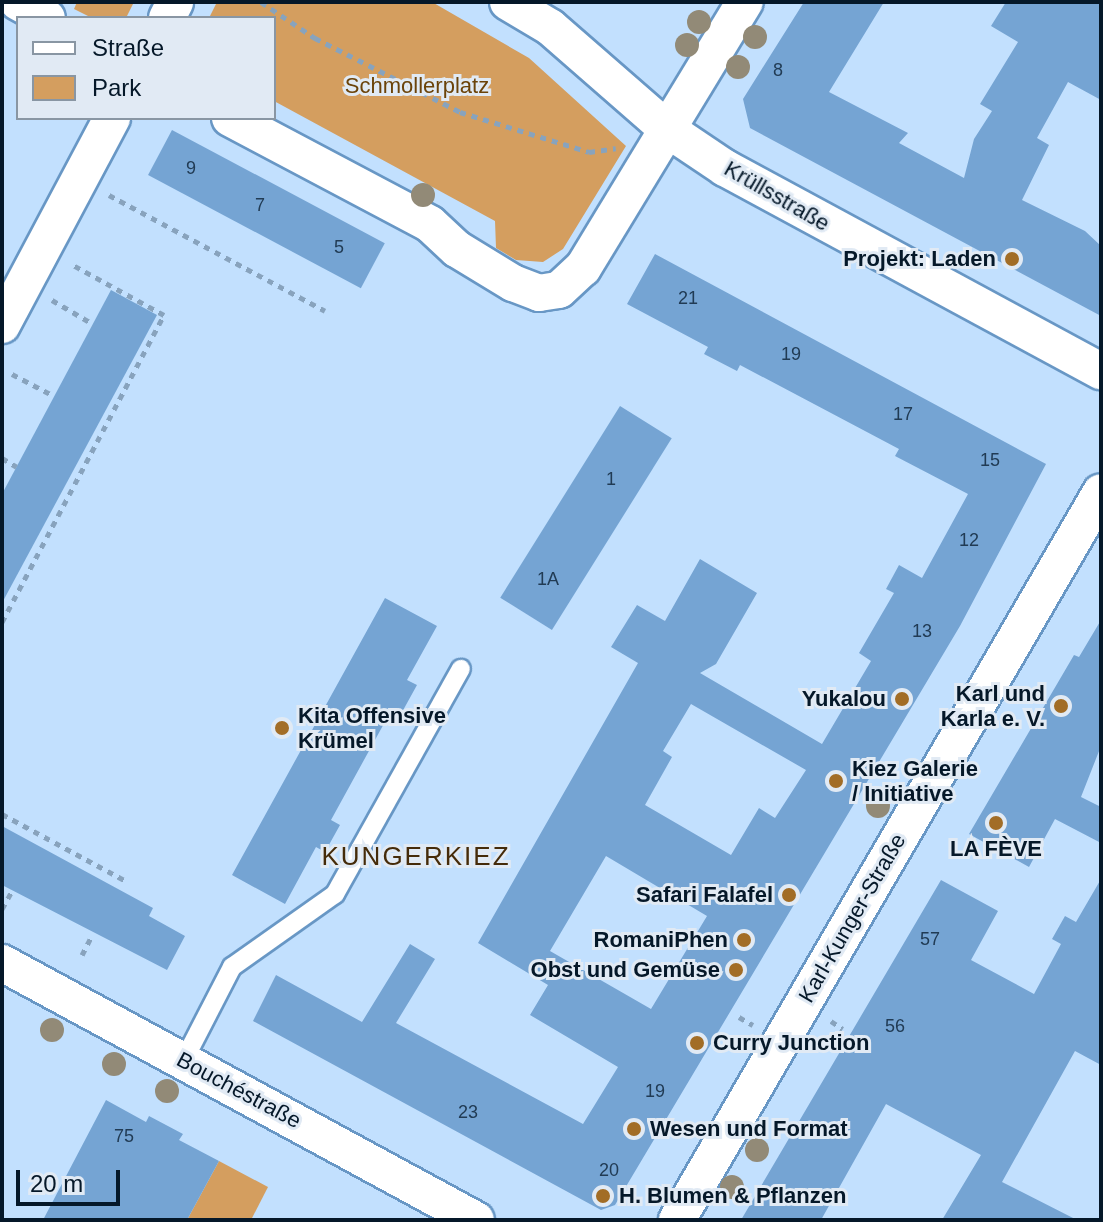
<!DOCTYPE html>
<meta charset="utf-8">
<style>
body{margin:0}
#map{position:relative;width:1103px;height:1222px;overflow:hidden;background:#c2e0fe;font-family:Helvetica,sans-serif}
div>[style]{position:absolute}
.green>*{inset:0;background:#d49e5f}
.building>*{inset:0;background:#75a4d3;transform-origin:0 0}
.path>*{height:5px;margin-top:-2.5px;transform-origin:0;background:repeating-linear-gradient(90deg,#88a3bd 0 6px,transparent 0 12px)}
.roads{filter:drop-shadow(2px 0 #6897c5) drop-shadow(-2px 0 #6897c5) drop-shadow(0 2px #6897c5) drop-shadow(0 -2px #6897c5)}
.lane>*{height:18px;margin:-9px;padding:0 9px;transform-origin:9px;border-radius:9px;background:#fff}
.street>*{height:36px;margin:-18px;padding:0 18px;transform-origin:18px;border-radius:18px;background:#fff}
.trees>*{width:24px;height:24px;margin:-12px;border-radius:50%;background:#928a77}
.dots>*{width:22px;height:22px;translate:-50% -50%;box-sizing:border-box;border:4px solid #e1eaf4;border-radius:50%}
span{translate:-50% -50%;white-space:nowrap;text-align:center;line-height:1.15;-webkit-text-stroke:6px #e1eaf4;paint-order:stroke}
.number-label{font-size:18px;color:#213b54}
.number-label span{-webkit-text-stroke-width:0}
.park-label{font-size:22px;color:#6b4309}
.street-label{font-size:22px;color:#051829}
.poi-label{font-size:22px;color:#051829;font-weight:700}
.right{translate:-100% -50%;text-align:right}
.left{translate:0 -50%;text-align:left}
.quarter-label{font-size:26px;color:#452b09;letter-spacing:2px}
.frame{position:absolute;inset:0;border:4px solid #051829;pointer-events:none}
.legend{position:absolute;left:16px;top:16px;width:260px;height:104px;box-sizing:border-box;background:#e1eaf4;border:2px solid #8996a3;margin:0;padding:10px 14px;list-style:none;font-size:24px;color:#051829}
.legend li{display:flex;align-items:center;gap:16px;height:40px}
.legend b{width:40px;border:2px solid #8996a3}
.scale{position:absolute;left:16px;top:1170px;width:104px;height:36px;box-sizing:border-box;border:4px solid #051829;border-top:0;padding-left:10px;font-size:24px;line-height:28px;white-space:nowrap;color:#051829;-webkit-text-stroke:6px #e1eaf4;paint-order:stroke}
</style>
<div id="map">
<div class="green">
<i style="clip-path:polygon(77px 2px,134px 2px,126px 18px,92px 18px,74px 9px)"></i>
<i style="clip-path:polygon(217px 2px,432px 2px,529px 58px,626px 146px,563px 249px,543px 262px,516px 260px,496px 248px,495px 221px,274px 101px,274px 18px,209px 18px)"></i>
<i style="clip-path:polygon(219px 1161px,268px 1187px,251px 1220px,187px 1220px)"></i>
</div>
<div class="building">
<i style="clip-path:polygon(804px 2px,884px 2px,829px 92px,908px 133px,899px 143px,964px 178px,974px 139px,992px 111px,980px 104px,1018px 42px,991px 26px,1006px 2px,1101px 2px,1101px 100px,1068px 82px,1037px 138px,1049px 145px,1022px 200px,1085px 231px,1101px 246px,1101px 316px,750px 128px,743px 99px)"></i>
<i style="left:172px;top:130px;width:241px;height:51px;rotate:28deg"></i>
<i style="clip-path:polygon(evenodd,655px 254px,1046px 464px,960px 626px,615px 1205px,601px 1210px,253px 1021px,276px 975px,362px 1022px,410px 944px,435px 959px,396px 1023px,583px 1124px,618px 1067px,530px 1015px,548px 985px,478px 943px,638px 663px,611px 647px,637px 605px,665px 621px,700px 559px,757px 593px,716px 664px,700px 673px,822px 744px,871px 661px,859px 653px,894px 593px,886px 589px,899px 565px,922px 578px,968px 494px,895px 456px,899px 449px,740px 365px,737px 371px,704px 354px,708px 347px,627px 304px,655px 254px,691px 704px,806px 770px,775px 818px,759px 808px,731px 855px,645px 805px,672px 757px,663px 751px,691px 704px,655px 254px,606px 856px,707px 916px,651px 1009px,550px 951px,606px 856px)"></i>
<i style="clip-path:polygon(111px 290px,157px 315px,2px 603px,2px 494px)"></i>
<i style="left:620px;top:406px;width:61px;height:226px;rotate:32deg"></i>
<i style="clip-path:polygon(385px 598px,437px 626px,407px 680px,417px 685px,401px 714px,392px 709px,331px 820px,340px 825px,325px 852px,316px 847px,285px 904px,232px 875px)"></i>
<i style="clip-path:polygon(1101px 620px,1101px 746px,1081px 797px,1101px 807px,1101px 843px,1055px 819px,1029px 867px,969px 834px,1074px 655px,1079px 657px)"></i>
<i style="clip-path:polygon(2px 826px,153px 908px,149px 916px,185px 936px,167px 970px,2px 885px)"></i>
<i style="clip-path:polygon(1101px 879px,1101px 1065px,1075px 1051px,1002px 1182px,1077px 1220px,942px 1220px,981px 1155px,886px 1104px,821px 1220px,741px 1220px,941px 880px,998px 911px,971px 960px,1034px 994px,1061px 944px,1052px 939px,1065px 916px,1076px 922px)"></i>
<i style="clip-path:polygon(106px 1100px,146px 1122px,149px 1116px,183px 1134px,179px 1140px,219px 1161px,187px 1220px,43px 1220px)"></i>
</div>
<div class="path">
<i style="left:261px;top:2px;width:65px;rotate:33.7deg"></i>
<i style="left:315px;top:38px;width:163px;rotate:27deg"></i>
<i style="left:460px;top:112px;width:135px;rotate:17.2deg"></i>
<i style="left:589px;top:152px;width:27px;rotate:-8deg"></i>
<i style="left:109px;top:195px;width:245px;rotate:28.2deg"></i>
<i style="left:52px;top:300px;width:48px;rotate:30.3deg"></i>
<i style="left:12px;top:374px;width:47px;rotate:27.6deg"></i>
<i style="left:2px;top:458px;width:17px;rotate:31deg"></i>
<i style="left:2px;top:622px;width:347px;rotate:-62.2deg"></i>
<i style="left:164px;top:315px;width:104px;rotate:-151.2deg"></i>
<i style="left:2px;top:814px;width:141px;rotate:28.4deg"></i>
<i style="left:2px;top:909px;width:21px;rotate:-61deg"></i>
<i style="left:82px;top:955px;width:22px;rotate:-63deg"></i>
<i style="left:739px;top:1017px;width:16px;rotate:30deg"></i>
<i style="left:831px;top:1021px;width:14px;rotate:34deg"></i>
</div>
<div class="roads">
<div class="lane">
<i style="left:184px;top:1060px;width:105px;rotate:-62.7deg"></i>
<i style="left:232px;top:967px;width:126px;rotate:-35.3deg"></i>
<i style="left:335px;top:894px;width:258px;rotate:-60.8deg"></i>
</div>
<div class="street">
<i style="left:18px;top:2px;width:33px;rotate:29deg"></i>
<i style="left:508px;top:2px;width:49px;rotate:30.8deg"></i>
<i style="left:550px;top:27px;width:155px;rotate:41.1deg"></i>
<i style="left:667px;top:129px;width:70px;rotate:33.9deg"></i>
<i style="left:725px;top:168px;width:427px;rotate:28.4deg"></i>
<i style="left:167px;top:18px;width:18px;rotate:-63deg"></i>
<i style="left:230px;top:118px;width:226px;rotate:27.9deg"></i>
<i style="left:430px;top:224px;width:37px;rotate:43deg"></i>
<i style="left:457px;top:249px;width:66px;rotate:31.3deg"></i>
<i style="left:513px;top:283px;width:28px;rotate:21deg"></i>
<i style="left:539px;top:293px;width:20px;rotate:-9deg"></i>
<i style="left:559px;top:290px;width:33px;rotate:-43deg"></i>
<i style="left:583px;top:268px;width:311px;rotate:-58.7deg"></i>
<i style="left:2px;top:325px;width:234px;rotate:-62deg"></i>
<i style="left:2px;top:963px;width:539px;rotate:28.47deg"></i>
<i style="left:677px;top:1220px;width:842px;rotate:-59.78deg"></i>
</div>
</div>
<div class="trees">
<i style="left:699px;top:22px"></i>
<i style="left:755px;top:37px"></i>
<i style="left:687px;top:45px"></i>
<i style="left:738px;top:67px"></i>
<i style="left:423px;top:195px"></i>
<i style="left:878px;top:806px"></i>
<i style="left:52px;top:1030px"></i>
<i style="left:114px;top:1064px"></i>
<i style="left:167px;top:1091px"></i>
<i style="left:757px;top:1150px"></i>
<i style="left:732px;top:1187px"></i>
</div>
<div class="dots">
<i style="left:1012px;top:259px;background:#a26d26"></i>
<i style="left:902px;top:699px;background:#a26d26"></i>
<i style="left:1061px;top:706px;background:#a26d26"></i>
<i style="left:282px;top:728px;background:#a26d26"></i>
<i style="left:836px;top:781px;background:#a26d26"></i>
<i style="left:996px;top:823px;background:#a26d26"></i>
<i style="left:789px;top:895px;background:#a26d26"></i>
<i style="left:744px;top:940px;background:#a26d26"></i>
<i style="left:736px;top:970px;background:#a26d26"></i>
<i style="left:697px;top:1043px;background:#a26d26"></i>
<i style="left:634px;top:1129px;background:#a26d26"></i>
<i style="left:603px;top:1196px;background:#a26d26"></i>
</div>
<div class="number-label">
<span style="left:778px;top:70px">8</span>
<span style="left:191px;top:168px">9</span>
<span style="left:260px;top:205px">7</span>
<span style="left:339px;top:247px">5</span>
<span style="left:688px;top:298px">21</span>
<span style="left:791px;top:354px">19</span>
<span style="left:903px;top:414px">17</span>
<span style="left:990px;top:460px">15</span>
<span style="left:611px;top:479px">1</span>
<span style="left:969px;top:540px">12</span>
<span style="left:548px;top:579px">1A</span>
<span style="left:922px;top:631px">13</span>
<span style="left:930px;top:939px">57</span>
<span style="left:895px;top:1026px">56</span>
<span style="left:655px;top:1091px">19</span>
<span style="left:468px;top:1112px">23</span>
<span style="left:124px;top:1136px">75</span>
<span style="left:609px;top:1170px">20</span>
</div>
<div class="park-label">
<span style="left:417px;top:86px">Schmollerplatz</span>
</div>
<div class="street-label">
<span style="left:777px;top:196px;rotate:30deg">Krüllsstraße</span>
<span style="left:852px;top:918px;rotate:-60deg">Karl-Kunger-Straße</span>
<span style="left:239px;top:1090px;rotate:28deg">Bouchéstraße</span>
</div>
<div class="poi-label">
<span class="right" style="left:996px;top:259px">Projekt: Laden</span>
<span class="right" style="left:1045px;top:706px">Karl und<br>Karla e. V.</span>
<span class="right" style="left:886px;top:699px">Yukalou</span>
<span class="left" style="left:298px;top:728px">Kita Offensive<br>Krümel</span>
<span class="left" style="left:852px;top:781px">Kiez Galerie<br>/ Initiative</span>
<span style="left:996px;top:849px">LA FÈVE</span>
<span class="right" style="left:773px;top:895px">Safari Falafel</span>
<span class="right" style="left:728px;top:940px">RomaniPhen</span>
<span class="right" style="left:720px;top:970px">Obst und Gemüse</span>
<span class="left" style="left:713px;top:1043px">Curry Junction</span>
<span class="left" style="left:650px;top:1129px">Wesen und Format</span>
<span class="left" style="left:619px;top:1196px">H. Blumen &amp; Pflanzen</span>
</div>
<div class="quarter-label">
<span style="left:416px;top:857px">KUNGERKIEZ</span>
</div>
<div class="frame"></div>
<ul class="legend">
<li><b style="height:10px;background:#fff"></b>Straße</li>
<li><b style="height:22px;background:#d49e5f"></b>Park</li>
</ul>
<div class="scale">20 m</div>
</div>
